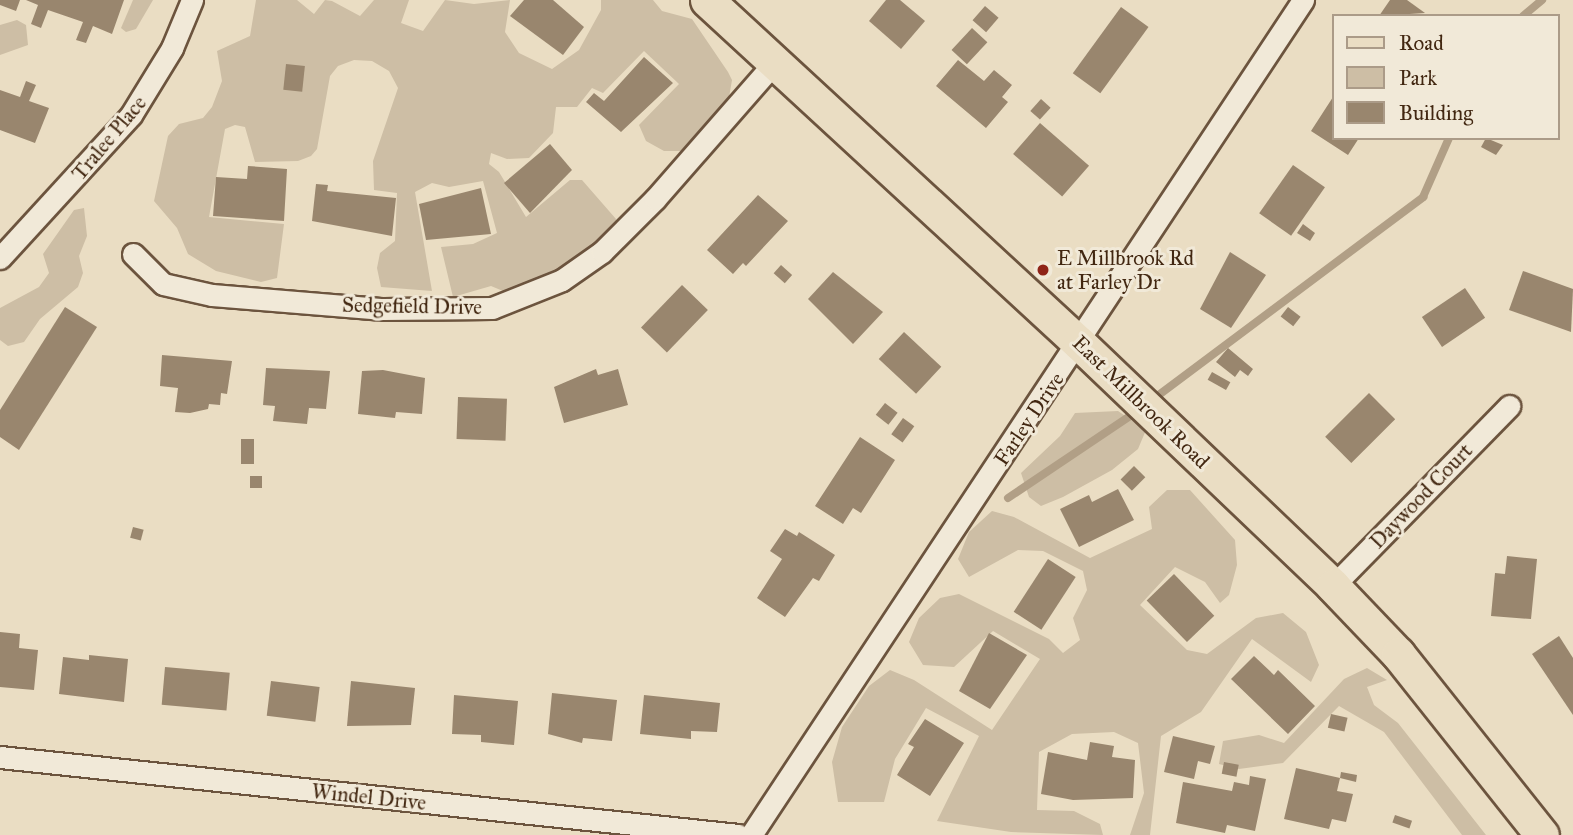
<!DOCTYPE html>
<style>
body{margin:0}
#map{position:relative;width:1573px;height:835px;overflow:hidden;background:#eaddc3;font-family:"IM FELL Great Primer",serif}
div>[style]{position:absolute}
.green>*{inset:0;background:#cdbea5}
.stream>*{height:8px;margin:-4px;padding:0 4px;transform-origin:4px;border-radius:4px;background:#b19f86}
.building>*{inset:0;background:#99866e;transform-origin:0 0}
.roads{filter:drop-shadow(2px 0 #6c543e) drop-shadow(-2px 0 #6c543e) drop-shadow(0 2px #6c543e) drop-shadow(0 -2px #6c543e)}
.street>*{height:21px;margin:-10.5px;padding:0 10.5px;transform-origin:10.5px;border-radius:10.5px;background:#f1e9d8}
.primary>*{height:33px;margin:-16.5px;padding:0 16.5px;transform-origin:16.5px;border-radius:16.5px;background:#eaddc3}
.dots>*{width:19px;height:19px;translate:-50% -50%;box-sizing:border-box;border:4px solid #f1e9d8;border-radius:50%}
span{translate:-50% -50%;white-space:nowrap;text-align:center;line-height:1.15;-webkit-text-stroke:6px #f1e9d8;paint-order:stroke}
.street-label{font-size:21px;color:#422711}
.poi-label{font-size:21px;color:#422711}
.left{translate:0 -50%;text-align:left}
.legend{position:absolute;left:1332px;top:14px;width:228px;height:126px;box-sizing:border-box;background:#f1e9d8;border:2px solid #ab9b88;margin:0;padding:9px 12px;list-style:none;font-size:21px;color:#422711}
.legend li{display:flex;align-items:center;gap:14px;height:35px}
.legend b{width:35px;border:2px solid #ab9b88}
</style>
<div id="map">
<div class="green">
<i style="clip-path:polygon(133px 0,153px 0,136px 29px,126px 32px,121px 28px)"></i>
<i style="clip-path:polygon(256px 0,297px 0,314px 14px,325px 0,332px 1px,360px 16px,374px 0,409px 0,401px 23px,423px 31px,445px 0,474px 4px,510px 0,505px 32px,519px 53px,552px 69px,579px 50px,601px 10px,601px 0,653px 0,662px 11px,692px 19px,728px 72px,732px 80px,727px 109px,688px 151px,664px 151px,646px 141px,639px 125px,679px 84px,644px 51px,603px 93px,592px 88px,577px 107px,556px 107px,553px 133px,529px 158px,507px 159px,491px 153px,489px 164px,499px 172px,526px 217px,570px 180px,582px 180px,616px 219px,613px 233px,580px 260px,535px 283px,503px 291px,491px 286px,453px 297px,441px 247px,473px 244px,497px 233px,483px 181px,449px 187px,432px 183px,415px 192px,432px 291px,381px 287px,377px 268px,380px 253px,395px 241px,397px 193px,374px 190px,373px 161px,398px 88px,389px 71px,372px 61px,354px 60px,338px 66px,330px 76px,317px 149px,311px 156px,298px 161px,255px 162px,245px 127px,235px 125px,225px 129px,209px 217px,284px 224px,277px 278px,261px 282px,216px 271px,188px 254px,177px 228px,154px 201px,168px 136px,179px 124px,203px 118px,212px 107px,222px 81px,217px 51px,250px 36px)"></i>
<i style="clip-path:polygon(17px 20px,26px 25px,28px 45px,0 55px,0 25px)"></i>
<i style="clip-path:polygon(84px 208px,87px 236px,79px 256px,83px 273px,78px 287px,40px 319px,24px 342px,8px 346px,0 340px,0 308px,39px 287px,49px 273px,43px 254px,74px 210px)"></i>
<i style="clip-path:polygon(1118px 411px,1146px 430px,1138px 449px,1112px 470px,1063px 497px,1041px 506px,1029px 497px,1021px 473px,1060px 436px,1075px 413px)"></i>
<i style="clip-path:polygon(1167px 490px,1190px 490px,1235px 540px,1237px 565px,1229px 595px,1220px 603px,1205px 582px,1175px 567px,1140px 605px,1187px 650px,1207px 654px,1256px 618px,1283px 613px,1306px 632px,1319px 665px,1311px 682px,1252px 639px,1201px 712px,1161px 736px,1150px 835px,1130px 835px,1144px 793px,1138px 743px,1114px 732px,1072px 734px,1039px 752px,1037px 810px,1074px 811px,1100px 824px,1103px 835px,1011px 832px,937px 821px,979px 736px,926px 708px,895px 759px,884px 802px,838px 802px,832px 762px,842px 727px,869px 686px,890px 670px,914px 680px,992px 730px,1040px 659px,993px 631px,954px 667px,923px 665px,909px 642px,919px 618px,940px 598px,959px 594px,1049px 639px,1063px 653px,1080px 640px,1073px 618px,1087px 590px,1083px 571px,1043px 551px,1018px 550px,969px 577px,958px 559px,969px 532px,992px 511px,1014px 517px,1090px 558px,1152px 529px,1149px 507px)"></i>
<i style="clip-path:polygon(1367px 668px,1387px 680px,1367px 687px,1374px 705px,1398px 723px,1486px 835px,1462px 835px,1384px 732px,1339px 706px,1283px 763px,1239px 769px,1219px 764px,1223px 741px,1259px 735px,1284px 743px,1344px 679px)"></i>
</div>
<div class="stream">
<i style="left:1523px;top:16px;width:25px;rotate:-40deg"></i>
<i style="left:1152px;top:400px;width:339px;rotate:-36.8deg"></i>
<i style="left:1423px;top:197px;width:64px;rotate:-66.2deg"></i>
<i style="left:1008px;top:498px;width:158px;rotate:-33.9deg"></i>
</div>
<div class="building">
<i style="clip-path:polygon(0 0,20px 0,16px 11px,0 5px)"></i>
<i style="clip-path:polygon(26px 0,124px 0,112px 34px,93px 26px,86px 43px,76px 40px,83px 22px,48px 10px,41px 28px,31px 24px,38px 5px)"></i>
<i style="clip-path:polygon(524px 0,553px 0,584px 27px,563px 55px,510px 16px)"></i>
<i style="clip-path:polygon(886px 0,900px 0,925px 21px,901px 49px,869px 21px)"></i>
<i style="clip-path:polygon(1390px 0,1407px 0,1425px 13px,1379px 16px)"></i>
<i style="left:985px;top:6px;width:18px;height:19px;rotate:41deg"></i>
<i style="left:1121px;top:7px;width:34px;height:82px;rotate:36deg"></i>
<i style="left:972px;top:28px;width:21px;height:30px;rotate:43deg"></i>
<i style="clip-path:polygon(644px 57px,673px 83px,621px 132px,586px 102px,594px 93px,604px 101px)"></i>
<i style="clip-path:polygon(958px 60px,984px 81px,994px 70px,1012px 85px,1002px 97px,1008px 102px,986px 128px,936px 86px)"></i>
<i style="left:286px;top:64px;width:19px;height:26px;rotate:6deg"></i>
<i style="clip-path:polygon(26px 81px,36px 85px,29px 101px,49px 108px,35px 143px,0 130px,0 90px,20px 97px)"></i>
<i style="clip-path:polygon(1333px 97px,1333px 138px,1359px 138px,1348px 155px,1311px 131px)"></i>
<i style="left:1041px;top:99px;width:13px;height:16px;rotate:42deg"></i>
<i style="left:1040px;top:123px;width:65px;height:41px;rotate:41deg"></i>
<i style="clip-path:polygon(1486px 138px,1503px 145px,1496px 155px,1481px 147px)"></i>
<i style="clip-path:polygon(550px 144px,572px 170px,530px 213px,504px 183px)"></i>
<i style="left:1293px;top:165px;width:39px;height:59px;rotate:35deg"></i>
<i style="clip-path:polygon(248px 166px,287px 169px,284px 221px,213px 216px,216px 177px,247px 179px)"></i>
<i style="clip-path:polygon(316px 184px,328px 185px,327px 191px,396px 198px,392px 236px,312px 221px)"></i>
<i style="clip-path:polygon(481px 188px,491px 234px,426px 240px,419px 204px)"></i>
<i style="clip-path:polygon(758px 195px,788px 221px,746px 266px,743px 263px,733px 274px,707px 250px)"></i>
<i style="clip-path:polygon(1303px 224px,1315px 233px,1310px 241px,1297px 233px)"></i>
<i style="clip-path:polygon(1230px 252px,1266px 275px,1231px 328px,1200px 309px)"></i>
<i style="left:781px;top:265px;width:15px;height:11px;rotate:42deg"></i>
<i style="clip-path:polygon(1523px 271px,1573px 289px,1571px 332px,1509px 310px)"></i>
<i style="clip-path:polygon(833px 272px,883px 312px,853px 344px,808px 299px)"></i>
<i style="left:682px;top:285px;width:36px;height:59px;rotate:44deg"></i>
<i style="left:1465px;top:288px;width:36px;height:52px;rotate:56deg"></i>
<i style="clip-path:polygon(65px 307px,97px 327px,19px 450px,0 437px,0 410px)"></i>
<i style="left:1288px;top:307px;width:16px;height:12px;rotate:38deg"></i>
<i style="left:904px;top:332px;width:51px;height:37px;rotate:43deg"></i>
<i style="clip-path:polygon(1228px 348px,1253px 369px,1248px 376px,1240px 370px,1235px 377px,1216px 362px)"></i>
<i style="clip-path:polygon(162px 355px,232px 361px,227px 394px,221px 393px,220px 405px,209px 404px,208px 409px,190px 413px,175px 412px,178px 388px,160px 386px)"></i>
<i style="clip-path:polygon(266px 368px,330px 371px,326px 409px,309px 408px,307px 424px,273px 421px,275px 406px,263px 405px)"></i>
<i style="clip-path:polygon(596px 369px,598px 375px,618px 369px,628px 405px,564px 423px,554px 387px)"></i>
<i style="clip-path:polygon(383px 370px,425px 378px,422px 414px,396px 412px,395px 418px,358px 414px,362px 371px)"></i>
<i style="left:1212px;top:372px;width:21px;height:9px;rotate:29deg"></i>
<i style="left:1369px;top:393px;width:37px;height:62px;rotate:45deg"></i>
<i style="left:458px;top:397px;width:49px;height:42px;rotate:2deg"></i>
<i style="left:885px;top:403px;width:16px;height:15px;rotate:38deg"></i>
<i style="left:903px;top:418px;width:14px;height:20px;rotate:36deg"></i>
<i style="clip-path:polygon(860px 437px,895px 460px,861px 513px,853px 508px,843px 524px,815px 506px)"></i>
<i style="left:241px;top:439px;width:13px;height:25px"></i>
<i style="left:1134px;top:466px;width:16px;height:19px;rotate:45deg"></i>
<i style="left:250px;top:476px;width:12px;height:12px"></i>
<i style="clip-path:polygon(1118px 489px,1134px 520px,1079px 547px,1060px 509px,1089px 495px,1092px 502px)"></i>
<i style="left:133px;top:527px;width:11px;height:11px;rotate:15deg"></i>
<i style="clip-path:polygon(785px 529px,797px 536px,799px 532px,835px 555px,819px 581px,813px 578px,785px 617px,757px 598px,782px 559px,770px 551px)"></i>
<i style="clip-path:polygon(1507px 556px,1537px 559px,1531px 619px,1491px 616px,1495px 573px,1505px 574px)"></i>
<i style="left:1048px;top:559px;width:33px;height:63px;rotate:33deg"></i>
<i style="left:1174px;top:574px;width:58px;height:38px;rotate:46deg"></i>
<i style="clip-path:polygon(0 632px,20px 634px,19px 648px,38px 650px,34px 690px,0 687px)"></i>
<i style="clip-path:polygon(989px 633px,1027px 655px,990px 709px,959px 691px)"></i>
<i style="clip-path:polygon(1559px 636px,1573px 658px,1573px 715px,1532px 654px)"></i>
<i style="clip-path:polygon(89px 655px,128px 659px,124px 702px,59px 694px,63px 657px,89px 660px)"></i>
<i style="clip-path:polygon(1254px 656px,1274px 675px,1278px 670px,1315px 706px,1288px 734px,1231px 679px)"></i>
<i style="left:165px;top:667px;width:65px;height:38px;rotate:5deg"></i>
<i style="left:271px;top:681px;width:49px;height:35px;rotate:7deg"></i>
<i style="clip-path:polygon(351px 681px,415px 688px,411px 725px,347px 726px)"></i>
<i style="clip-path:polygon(552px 693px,617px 700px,612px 741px,583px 738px,582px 743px,548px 734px)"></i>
<i style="clip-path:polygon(454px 695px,518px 701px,514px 745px,481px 742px,481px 735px,452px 734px)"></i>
<i style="clip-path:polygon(644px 695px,720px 703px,717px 732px,691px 731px,691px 739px,640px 734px)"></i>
<i style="left:1331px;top:714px;width:17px;height:14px;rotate:13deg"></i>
<i style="clip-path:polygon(925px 719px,964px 743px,930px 796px,897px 775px,914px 747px,908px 744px)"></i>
<i style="clip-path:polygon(1173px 736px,1215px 746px,1210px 764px,1198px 761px,1194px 779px,1164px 772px)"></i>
<i style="clip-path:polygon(1090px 742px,1114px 746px,1112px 757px,1135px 760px,1133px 798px,1073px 800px,1041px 794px,1048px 752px,1087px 760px)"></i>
<i style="left:1224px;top:762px;width:15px;height:12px;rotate:11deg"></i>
<i style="clip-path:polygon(1296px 768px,1340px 778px,1341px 772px,1357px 775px,1356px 782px,1340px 778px,1337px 791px,1353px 794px,1346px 822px,1332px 819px,1329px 829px,1284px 819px)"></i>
<i style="clip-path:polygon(1250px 776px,1266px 779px,1255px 831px,1227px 825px,1225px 833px,1176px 823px,1183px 782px,1232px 791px,1234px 782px,1249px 785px)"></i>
<i style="left:1395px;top:815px;width:18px;height:8px;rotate:19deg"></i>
</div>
<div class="roads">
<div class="street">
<i style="left:133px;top:254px;width:42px;rotate:45deg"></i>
<i style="left:163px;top:284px;width:50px;rotate:12.7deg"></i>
<i style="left:212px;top:295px;width:172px;rotate:4.7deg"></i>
<i style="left:383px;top:309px;width:109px;rotate:-0.5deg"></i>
<i style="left:492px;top:308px;width:75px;rotate:-21.8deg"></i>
<i style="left:562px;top:280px;width:49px;rotate:-35deg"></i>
<i style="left:602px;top:252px;width:75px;rotate:-45deg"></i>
<i style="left:655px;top:199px;width:182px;rotate:-48.8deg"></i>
<i style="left:0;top:258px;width:194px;rotate:-47.5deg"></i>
<i style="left:131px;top:115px;width:79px;rotate:-58.5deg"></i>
<i style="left:172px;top:48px;width:52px;rotate:-67.4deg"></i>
<i style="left:1333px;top:586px;width:252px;rotate:-45.6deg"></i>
<i style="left:0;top:757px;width:742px;rotate:6.03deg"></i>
<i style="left:751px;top:835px;width:1001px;rotate:-56.53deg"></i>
</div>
<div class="primary">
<i style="left:707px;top:0;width:506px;rotate:42.68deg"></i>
<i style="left:1079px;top:343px;width:352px;rotate:43.7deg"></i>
<i style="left:1333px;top:586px;width:94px;rotate:46.3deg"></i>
<i style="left:1398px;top:654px;width:231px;rotate:51.5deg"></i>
</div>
</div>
<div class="dots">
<i style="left:1043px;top:270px;background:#8f2418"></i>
</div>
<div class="street-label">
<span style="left:109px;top:138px;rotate:-50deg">Tralee Place</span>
<span style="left:412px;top:306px;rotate:1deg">Sedgefield Drive</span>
<span style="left:1141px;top:402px;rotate:44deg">East Millbrook Road</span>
<span style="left:1029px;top:419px;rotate:-56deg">Farley Drive</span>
<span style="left:1421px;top:496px;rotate:-46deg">Daywood Court</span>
<span style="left:369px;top:797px;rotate:6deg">Windel Drive</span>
</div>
<div class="poi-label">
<span class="left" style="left:1057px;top:270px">E Millbrook Rd<br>at Farley Dr</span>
</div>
<ul class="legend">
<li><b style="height:9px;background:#eaddc3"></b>Road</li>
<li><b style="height:19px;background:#cdbea5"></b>Park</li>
<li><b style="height:19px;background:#99866e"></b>Building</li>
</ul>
</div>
